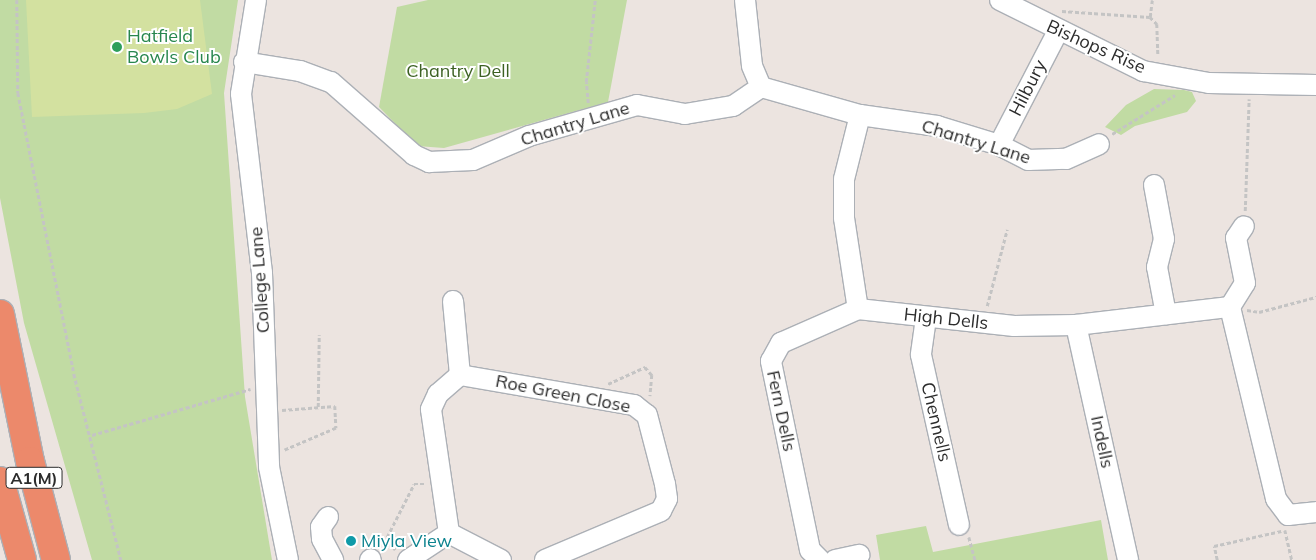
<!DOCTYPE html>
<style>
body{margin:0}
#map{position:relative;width:1316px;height:560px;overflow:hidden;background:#ece4e0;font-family:Mulish,sans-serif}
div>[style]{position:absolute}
.green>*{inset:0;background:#c1dba3}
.pitch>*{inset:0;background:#d3e1a0}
.path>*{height:2.5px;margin-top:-1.25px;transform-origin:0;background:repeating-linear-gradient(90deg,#c4c4c4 0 4px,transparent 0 6.5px)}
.roads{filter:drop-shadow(1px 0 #acb0b6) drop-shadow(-1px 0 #acb0b6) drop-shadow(0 1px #acb0b6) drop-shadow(0 -1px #acb0b6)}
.minor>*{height:20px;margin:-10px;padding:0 10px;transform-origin:10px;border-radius:10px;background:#fff}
.highway>*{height:28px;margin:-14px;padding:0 14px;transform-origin:14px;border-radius:14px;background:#ec896b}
.dots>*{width:14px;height:14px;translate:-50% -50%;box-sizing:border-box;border:2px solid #fff;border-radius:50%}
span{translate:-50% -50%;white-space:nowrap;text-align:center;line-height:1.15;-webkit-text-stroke:4px #fff;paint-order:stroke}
.shield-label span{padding:1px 4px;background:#fff;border:1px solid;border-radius:4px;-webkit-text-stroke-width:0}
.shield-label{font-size:16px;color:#2c2c2c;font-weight:700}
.leisure-label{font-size:18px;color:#27864d}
.left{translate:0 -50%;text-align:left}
.street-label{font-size:18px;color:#2c2c2c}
.park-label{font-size:18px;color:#3c6123}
.culture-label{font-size:18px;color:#0d838f}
</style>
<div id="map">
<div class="green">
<i style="clip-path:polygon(0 0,238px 0,224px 93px,245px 397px,272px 560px,92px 560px,24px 323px,0 198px)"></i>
<i style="clip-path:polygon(428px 0,627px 0,608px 102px,444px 148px,417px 146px,379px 107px,397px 7px)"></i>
<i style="clip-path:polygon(1154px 89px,1184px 90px,1192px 92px,1196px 101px,1187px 112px,1135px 126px,1121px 135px,1105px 127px,1126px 105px)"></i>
<i style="clip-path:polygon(1101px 520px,1108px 560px,880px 560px,876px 535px,926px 526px,933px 552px)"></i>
</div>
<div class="pitch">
<i style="clip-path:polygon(26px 0,200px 0,212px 94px,177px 109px,144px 113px,32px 117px)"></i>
</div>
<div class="path">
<i style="left:17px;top:0;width:93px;rotate:89.4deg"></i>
<i style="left:18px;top:93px;width:287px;rotate:78.7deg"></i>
<i style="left:74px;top:374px;width:192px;rotate:75.8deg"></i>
<i style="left:1062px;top:11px;width:88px;rotate:3.9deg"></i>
<i style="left:1150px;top:17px;width:10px;rotate:45deg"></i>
<i style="left:1157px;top:24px;width:30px;rotate:88deg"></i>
<i style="left:1150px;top:17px;width:17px;rotate:-83deg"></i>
<i style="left:588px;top:103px;width:21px;rotate:-95deg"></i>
<i style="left:586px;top:82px;width:82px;rotate:-83.7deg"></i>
<i style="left:1112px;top:134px;width:74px;rotate:-31.8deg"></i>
<i style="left:1245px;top:211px;width:112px;rotate:-88deg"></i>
<i style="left:987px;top:306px;width:79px;rotate:-75.3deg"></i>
<i style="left:1247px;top:310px;width:12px;rotate:9deg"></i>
<i style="left:1259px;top:312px;width:59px;rotate:-14.7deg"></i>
<i style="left:608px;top:384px;width:41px;rotate:-24.7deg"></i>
<i style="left:645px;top:367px;width:11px;rotate:49deg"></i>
<i style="left:652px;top:375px;width:21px;rotate:95deg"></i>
<i style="left:318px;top:407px;width:72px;rotate:-89.2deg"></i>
<i style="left:282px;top:410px;width:53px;rotate:-4.3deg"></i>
<i style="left:335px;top:406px;width:22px;rotate:87deg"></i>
<i style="left:336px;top:428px;width:56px;rotate:156.7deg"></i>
<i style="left:92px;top:435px;width:165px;rotate:-16.2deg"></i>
<i style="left:1285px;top:530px;width:31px;rotate:77deg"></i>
<i style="left:969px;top:537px;width:24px;rotate:75deg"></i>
<i style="left:395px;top:550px;width:15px;rotate:-122deg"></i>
<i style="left:387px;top:537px;width:59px;rotate:-63deg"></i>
<i style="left:414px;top:484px;width:12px"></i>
<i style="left:1217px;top:560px;width:14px;rotate:-102deg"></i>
<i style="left:1214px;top:546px;width:69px;rotate:-12.6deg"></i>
</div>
<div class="roads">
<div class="minor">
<i style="left:256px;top:0;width:95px;rotate:99.1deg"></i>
<i style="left:241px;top:94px;width:180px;rotate:83.3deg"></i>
<i style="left:262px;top:273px;width:194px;rotate:87.9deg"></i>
<i style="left:269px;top:467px;width:95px;rotate:78.5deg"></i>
<i style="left:745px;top:0;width:66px;rotate:83.9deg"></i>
<i style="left:752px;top:66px;width:23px;rotate:67deg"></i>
<i style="left:1000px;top:0;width:160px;rotate:26.4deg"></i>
<i style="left:1143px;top:71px;width:67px;rotate:10.3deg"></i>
<i style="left:1209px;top:83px;width:107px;rotate:1.1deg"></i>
<i style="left:244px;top:62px;width:57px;rotate:9.1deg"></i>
<i style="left:300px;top:71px;width:33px;rotate:20deg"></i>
<i style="left:331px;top:82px;width:111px;rotate:41.3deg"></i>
<i style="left:414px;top:155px;width:17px;rotate:25deg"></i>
<i style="left:429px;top:162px;width:44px;rotate:-2.6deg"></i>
<i style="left:473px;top:160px;width:61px;rotate:-23.2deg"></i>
<i style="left:529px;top:136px;width:112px;rotate:-16deg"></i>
<i style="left:637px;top:105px;width:49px;rotate:10.6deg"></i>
<i style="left:685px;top:114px;width:49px;rotate:-9.5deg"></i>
<i style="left:733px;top:106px;width:34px;rotate:-34deg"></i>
<i style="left:761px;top:87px;width:103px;rotate:15.8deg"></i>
<i style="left:860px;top:115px;width:78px;rotate:8.1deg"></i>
<i style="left:937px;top:126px;width:65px;rotate:17deg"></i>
<i style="left:999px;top:145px;width:33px;rotate:27deg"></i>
<i style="left:1028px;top:160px;width:38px;rotate:-2deg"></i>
<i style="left:1066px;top:159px;width:36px;rotate:-24deg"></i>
<i style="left:860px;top:115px;width:66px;rotate:104deg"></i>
<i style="left:844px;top:179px;width:39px;rotate:90deg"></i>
<i style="left:844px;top:218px;width:92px;rotate:81.3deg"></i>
<i style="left:858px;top:309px;width:157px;rotate:6.2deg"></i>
<i style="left:1014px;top:326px;width:62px;rotate:-0.9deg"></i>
<i style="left:1076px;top:325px;width:155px;rotate:-6.7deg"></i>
<i style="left:1230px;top:307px;width:197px;rotate:76.5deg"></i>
<i style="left:1276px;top:499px;width:20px;rotate:53deg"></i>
<i style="left:1288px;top:515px;width:28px;rotate:-6deg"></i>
<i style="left:999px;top:145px;width:128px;rotate:-62.6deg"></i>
<i style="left:1154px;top:185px;width:55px;rotate:79.5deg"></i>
<i style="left:1164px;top:239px;width:29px;rotate:104deg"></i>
<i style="left:1157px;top:267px;width:48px;rotate:79.2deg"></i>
<i style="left:453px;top:301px;width:74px;rotate:84.6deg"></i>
<i style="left:1230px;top:307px;width:28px;rotate:-58deg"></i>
<i style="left:1245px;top:283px;width:46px;rotate:-101.3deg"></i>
<i style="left:1236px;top:238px;width:14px;rotate:-56deg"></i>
<i style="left:926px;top:318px;width:37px;rotate:98deg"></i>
<i style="left:921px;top:355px;width:174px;rotate:77.4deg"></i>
<i style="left:1076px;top:325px;width:241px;rotate:77.5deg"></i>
<i style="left:328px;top:517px;width:12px;rotate:125deg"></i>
<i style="left:321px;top:527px;width:12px;rotate:85deg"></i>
<i style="left:322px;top:539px;width:24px;rotate:62deg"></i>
<i style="left:370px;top:560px;width:1px;rotate:-45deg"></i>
<i style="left:408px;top:560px;width:49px;rotate:-33.4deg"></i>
<i style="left:501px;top:560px;width:59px;rotate:-152.6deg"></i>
<i style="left:449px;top:533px;width:125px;rotate:-98.3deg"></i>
<i style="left:431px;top:409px;width:17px;rotate:-65deg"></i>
<i style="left:438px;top:394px;width:29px;rotate:-41deg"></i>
<i style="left:460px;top:375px;width:177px;rotate:9.8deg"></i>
<i style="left:634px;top:405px;width:16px;rotate:38deg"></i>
<i style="left:647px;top:415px;width:71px;rotate:75.4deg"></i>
<i style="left:665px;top:484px;width:15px;rotate:82deg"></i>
<i style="left:667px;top:499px;width:13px;rotate:117deg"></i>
<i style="left:661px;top:511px;width:126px;rotate:157.1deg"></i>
<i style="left:820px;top:560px;width:14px;rotate:-135deg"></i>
<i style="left:810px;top:550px;width:193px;rotate:-101.7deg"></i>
<i style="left:771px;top:361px;width:21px;rotate:-61deg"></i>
<i style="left:781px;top:343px;width:84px;rotate:-23.8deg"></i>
<i style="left:835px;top:560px;width:25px;rotate:-12deg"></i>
</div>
<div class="highway">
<i style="left:0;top:314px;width:150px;rotate:78.5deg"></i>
<i style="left:30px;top:461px;width:102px;rotate:75.3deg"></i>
<i style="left:0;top:481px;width:82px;rotate:74.4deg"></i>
</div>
</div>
<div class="dots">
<i style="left:117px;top:47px;background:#2e9e5b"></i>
<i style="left:351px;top:541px;background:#0f9aa8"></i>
</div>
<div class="shield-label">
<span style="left:34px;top:478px">A1(M)</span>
</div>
<div class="leisure-label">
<span class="left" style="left:127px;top:47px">Hatfield<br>Bowls Club</span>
</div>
<div class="street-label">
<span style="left:1096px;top:47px;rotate:24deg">Bishops Rise</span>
<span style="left:1028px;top:88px;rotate:-63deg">Hilbury</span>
<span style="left:575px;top:124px;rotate:-17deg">Chantry Lane</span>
<span style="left:976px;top:142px;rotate:17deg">Chantry Lane</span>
<span style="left:260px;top:280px;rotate:-94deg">College Lane</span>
<span style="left:946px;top:319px;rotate:6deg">High Dells</span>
<span style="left:563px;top:394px;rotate:11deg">Roe Green Close</span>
<span style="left:781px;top:411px;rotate:78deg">Fern Dells</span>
<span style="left:936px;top:422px;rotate:77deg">Chennells</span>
<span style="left:1102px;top:442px;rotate:78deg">Indells</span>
</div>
<div class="park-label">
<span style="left:458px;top:71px">Chantry Dell</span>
</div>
<div class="culture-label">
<span class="left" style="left:361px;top:541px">Miyla View</span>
</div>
</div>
